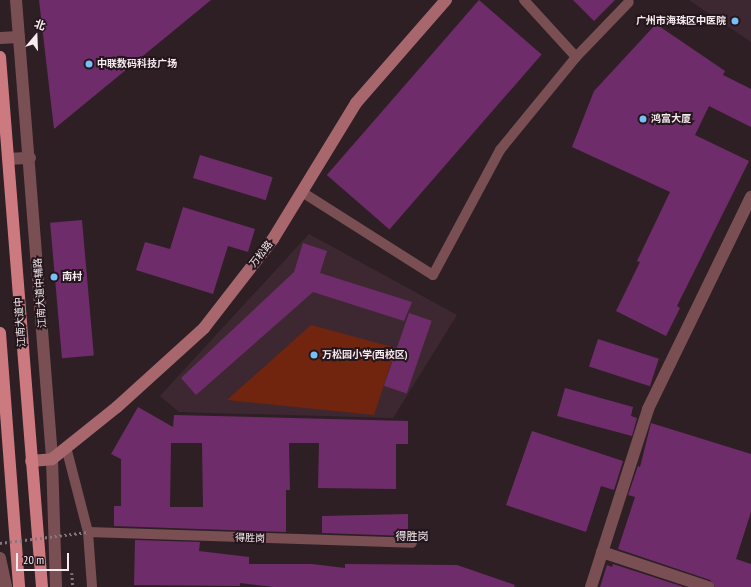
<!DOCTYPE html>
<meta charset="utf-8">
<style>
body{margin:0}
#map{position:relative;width:751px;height:587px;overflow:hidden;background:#2e1f25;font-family:"PT Sans Narrow","Noto Sans SC",sans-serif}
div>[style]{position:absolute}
.built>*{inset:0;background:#3d2831}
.green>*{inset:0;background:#72250e}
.building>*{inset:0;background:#6f2c6a;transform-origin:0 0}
.path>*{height:2.5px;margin-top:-1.25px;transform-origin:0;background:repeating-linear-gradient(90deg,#84767c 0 2px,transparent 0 5px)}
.lane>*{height:10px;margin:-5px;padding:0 5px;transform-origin:5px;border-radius:5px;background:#794f53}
.street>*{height:12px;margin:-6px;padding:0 6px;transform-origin:6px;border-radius:6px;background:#794f53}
.secondary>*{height:12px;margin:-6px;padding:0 6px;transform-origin:6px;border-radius:6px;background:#a8676c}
.primary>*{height:12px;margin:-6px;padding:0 6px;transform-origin:6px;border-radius:6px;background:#cd7980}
.path-bridge>*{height:2.5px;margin-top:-1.25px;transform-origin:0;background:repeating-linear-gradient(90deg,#84767c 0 2px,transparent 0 5px)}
.dots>*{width:11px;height:11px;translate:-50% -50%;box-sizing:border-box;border:2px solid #24161c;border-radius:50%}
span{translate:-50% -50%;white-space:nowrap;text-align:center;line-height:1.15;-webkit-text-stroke:4px #24161c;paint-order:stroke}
.poi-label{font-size:10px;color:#f7ecf0;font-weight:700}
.right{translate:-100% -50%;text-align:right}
.left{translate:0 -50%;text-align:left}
.street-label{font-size:10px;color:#f7ecf0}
.neighbourhood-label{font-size:11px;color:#f7ecf0}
.north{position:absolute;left:16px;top:16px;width:40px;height:40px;-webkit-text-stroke:3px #24161c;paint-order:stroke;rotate:19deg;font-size:11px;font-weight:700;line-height:16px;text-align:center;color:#f7ecf0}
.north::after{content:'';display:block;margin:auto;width:14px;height:18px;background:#f7ecf0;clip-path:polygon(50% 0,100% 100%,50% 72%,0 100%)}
.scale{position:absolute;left:16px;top:553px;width:53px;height:18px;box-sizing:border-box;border:2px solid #f7ecf0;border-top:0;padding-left:5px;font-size:12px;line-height:14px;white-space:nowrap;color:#f7ecf0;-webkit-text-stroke:3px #24161c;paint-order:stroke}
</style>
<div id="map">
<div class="built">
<i style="clip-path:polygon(689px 0,751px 0,751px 42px)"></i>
<i style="clip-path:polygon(309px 234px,457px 315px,393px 418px,179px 412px,160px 396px)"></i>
</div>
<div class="green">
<i style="clip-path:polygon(311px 325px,396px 348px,374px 415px,227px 400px)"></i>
</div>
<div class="building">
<i style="clip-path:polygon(39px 0,211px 0,54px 129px)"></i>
<i style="left:479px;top:0;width:83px;height:232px;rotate:41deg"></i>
<i style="clip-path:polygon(573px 0,615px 0,594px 21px)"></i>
<i style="clip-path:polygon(656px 24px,725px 71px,723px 75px,751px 89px,751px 127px,709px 106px,695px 135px,749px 161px,677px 306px,680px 308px,666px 336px,616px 311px,640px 262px,637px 261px,670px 192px,572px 147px,594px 91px)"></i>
<i style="left:200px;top:155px;width:76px;height:24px;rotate:17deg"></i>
<i style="clip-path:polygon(183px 207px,255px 229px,248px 252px,228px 246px,213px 294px,136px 270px,145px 242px,170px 249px)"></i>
<i style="left:82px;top:220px;width:136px;height:32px;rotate:85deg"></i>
<i style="clip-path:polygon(303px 243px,327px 251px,320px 273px,412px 302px,404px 321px,313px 292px,196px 395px,181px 378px,294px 272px)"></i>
<i style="left:409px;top:313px;width:24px;height:77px;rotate:19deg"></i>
<i style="left:598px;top:339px;width:64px;height:29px;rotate:18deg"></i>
<i style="clip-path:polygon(565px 388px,633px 407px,631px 416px,637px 418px,632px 436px,557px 416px)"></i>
<i style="clip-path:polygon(evenodd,138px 407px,173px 427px,174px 415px,408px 421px,408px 444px,396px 444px,396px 489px,318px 488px,319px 443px,289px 443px,290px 490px,286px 490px,286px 532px,114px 526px,114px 506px,121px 506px,121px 459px,111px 454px,138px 407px,171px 443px,202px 443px,203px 507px,170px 507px,171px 443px)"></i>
<i style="clip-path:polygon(651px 423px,751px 454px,751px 512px,736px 559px,751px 564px,751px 587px,715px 587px,710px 580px,618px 549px,635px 497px,628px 495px,638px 466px,640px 467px)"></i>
<i style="clip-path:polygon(532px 431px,623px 461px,614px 490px,601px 486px,586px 532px,506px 505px)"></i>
<i style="clip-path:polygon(408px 514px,408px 536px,322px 533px,322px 516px)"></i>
<i style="clip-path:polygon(135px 540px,200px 542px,199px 551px,249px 557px,249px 564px,312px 564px,345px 568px,345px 564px,457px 565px,515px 585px,514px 587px,274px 587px,240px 583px,240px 586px,134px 585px)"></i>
<i style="clip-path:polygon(613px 564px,684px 587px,600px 587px,607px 565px,612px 567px)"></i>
</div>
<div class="path">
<i style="left:72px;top:573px;width:14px;rotate:86deg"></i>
</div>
<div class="lane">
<i style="left:524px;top:0;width:77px;rotate:47.6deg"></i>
<i style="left:302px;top:192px;width:155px;rotate:32.4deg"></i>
<i style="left:433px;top:275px;width:142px;rotate:-61.8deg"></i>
<i style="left:500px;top:150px;width:120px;rotate:-50.7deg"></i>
<i style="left:576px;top:57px;width:76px;rotate:-46.1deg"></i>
<i style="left:66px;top:447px;width:88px;rotate:75.5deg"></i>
<i style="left:88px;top:532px;width:55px;rotate:85.8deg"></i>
<i style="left:88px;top:532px;width:324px;rotate:1.9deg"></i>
</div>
<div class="street">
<i style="left:16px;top:0;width:460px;rotate:85.5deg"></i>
<i style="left:52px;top:459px;width:128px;rotate:88.2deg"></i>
<i style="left:0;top:38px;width:19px;rotate:-3deg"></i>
<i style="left:8px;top:159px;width:22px;rotate:-3deg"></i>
<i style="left:602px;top:552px;width:112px;rotate:18.3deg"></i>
<i style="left:0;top:558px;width:30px;rotate:78deg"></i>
<i style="left:591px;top:587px;width:187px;rotate:-72.2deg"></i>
<i style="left:648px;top:409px;width:236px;rotate:-64.1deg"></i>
</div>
<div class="secondary">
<i style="left:31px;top:461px;width:21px;rotate:-5deg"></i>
<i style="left:52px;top:459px;width:83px;rotate:-38.7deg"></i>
<i style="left:117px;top:407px;width:118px;rotate:-42.2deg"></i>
<i style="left:204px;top:328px;width:113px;rotate:-52.2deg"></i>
<i style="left:273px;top:239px;width:159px;rotate:-58.6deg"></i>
<i style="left:356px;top:103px;width:137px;rotate:-48.9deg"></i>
</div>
<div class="primary">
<i style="left:0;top:57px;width:532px;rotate:85.47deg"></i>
<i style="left:0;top:333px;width:255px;rotate:85.7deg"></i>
</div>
<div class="path-bridge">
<i style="left:0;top:543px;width:89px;rotate:-7.1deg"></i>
</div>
<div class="dots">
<i style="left:735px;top:21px;background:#77c0f7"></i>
<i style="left:89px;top:64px;background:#77c0f7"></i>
<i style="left:643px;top:119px;background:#77c0f7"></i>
<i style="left:54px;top:277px;background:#77c0f7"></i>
<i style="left:314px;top:355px;background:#77c0f7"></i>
</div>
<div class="poi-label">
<span class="right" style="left:726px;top:21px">广州市海珠区中医院</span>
<span class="left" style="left:97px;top:64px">中联数码科技广场</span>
<span class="left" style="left:651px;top:119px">鸿富大厦</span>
<span class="left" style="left:62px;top:277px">南村</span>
<span class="left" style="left:322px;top:355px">万松园小学(西校区)</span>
</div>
<div class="street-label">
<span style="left:261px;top:254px;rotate:-52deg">万松路</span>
<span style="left:40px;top:293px;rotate:-94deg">江南大道中辅路</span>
<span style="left:20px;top:322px;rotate:-94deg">江南大道中</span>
<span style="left:250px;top:538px;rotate:2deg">得胜岗</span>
</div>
<div class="neighbourhood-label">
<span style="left:412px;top:536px">得胜岗</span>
</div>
<div class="north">北</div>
<div class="scale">20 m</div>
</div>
